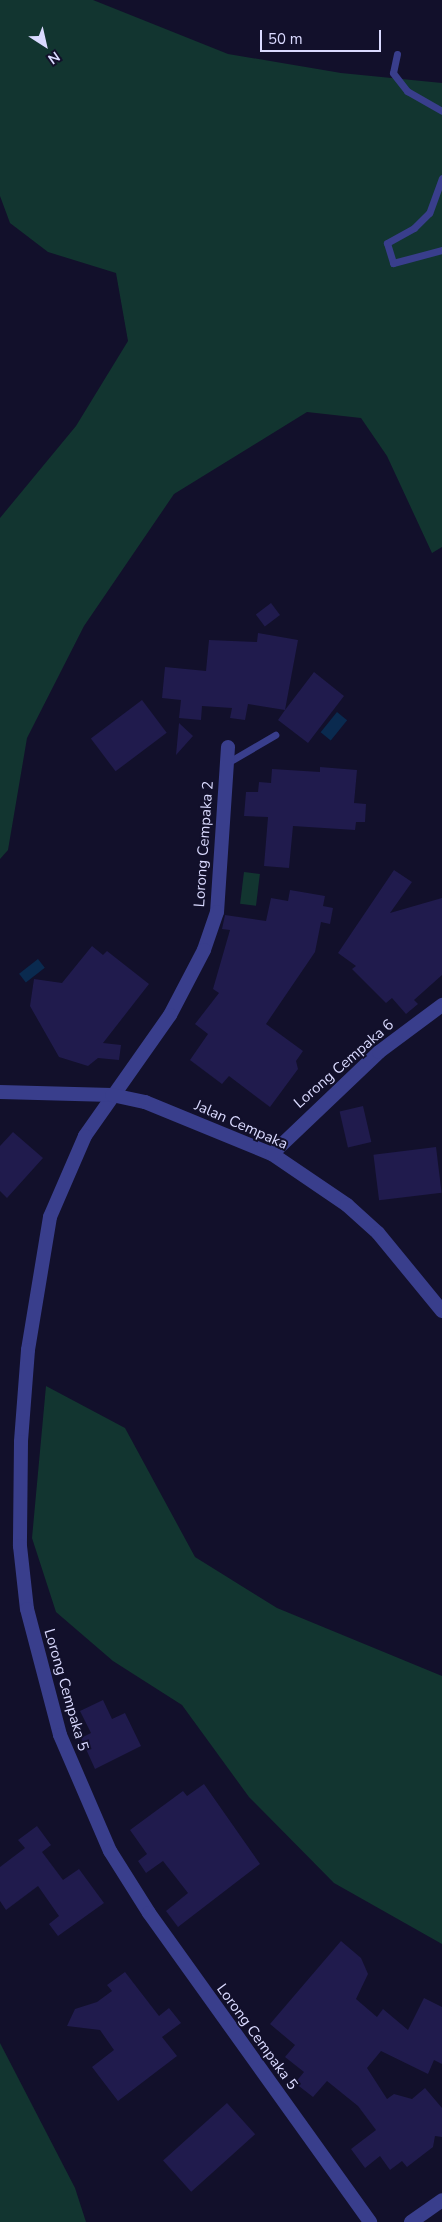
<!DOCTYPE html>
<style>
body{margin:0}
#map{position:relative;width:442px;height:2222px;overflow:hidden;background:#12102b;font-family:"Nunito Sans",sans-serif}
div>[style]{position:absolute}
.green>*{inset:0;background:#123530;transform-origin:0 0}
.water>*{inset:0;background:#0a2a4f;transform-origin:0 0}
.building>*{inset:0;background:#201b4d;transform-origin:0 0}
.lane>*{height:7px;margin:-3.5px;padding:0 3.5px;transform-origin:3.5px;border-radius:3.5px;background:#393e8c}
.street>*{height:14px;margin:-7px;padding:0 7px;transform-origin:7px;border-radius:7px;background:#393e8c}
span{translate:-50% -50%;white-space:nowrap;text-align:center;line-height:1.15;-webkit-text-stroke:4px #12102b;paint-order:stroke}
.street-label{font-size:15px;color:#dadaff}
.north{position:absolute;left:20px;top:20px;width:50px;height:50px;-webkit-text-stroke:4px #12102b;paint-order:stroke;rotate:145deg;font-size:14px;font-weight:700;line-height:20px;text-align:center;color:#dadaff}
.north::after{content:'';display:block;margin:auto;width:18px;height:22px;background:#dadaff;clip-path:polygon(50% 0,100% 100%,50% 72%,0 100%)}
.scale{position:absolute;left:260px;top:30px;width:121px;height:22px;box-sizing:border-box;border:2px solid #dadaff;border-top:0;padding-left:6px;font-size:15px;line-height:18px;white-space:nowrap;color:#dadaff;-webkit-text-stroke:4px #12102b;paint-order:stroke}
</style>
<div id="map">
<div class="green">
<i style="clip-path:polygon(0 0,93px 0,228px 54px,341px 73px,442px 83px,442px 547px,432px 553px,387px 456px,361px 418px,307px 412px,174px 494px,84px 626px,27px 738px,8px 850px,0 859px,0 518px,76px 426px,128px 341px,116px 273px,48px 252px,10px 223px,0 196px)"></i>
<i style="left:244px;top:872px;width:16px;height:32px;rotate:7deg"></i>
<i style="clip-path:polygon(46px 1386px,125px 1428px,195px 1557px,277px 1608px,442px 1676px,442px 1944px,334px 1883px,249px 1797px,182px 1705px,113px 1661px,56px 1612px,32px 1538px)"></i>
<i style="clip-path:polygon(0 2043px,75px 2188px,86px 2222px,0 2222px)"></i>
</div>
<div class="water">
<i style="left:337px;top:712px;width:13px;height:26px;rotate:39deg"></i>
<i style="left:38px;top:959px;width:11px;height:24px;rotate:52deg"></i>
</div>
<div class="building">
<i style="left:271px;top:603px;width:15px;height:19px;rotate:53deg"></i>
<i style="clip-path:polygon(258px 633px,298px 640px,285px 710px,314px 672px,344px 696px,308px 743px,278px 720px,285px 710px,248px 704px,245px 720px,230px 718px,232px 708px,202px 706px,201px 720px,179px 718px,181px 700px,162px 698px,165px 667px,206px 671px,209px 640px,257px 642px)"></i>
<i style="left:142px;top:700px;width:41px;height:64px;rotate:53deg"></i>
<i style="clip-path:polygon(179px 723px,193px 736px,176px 755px)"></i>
<i style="clip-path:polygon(320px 767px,357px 770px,354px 803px,366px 804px,365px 822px,356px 822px,355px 830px,293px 826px,289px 868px,264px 866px,268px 817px,244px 816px,246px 792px,258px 792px,259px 782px,271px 783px,272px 769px,320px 772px)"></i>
<i style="clip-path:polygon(394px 870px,412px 882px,390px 913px,442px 898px,442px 975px,414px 1000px,418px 1004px,406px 1014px,392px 998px,386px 1003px,352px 969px,356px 966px,338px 953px)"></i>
<i style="clip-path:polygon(290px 890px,325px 896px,323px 906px,333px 908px,330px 924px,321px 922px,315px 952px,266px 1024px,303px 1051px,296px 1061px,298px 1069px,270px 1107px,229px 1076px,222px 1084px,190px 1060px,208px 1034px,195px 1024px,219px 993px,213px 989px,230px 930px,222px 929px,225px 915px,266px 921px,271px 898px,288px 901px)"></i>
<i style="clip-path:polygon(92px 946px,103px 955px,107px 951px,149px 984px,103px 1043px,121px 1045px,119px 1060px,98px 1058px,88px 1066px,59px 1057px,30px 1006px,34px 979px,62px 983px)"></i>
<i style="left:363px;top:1106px;width:37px;height:24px;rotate:77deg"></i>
<i style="clip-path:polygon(13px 1132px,43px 1158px,7px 1198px,0 1191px,0 1146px)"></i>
<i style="left:436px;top:1147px;width:46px;height:63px;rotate:83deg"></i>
<i style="clip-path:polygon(103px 1700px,112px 1719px,125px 1713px,141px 1746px,95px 1769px,81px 1738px,91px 1733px,80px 1711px)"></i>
<i style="clip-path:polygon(204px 1784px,260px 1864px,178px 1927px,166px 1911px,188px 1893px,163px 1861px,146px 1873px,138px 1861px,147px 1854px,130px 1830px,183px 1791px,187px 1796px)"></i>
<i style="clip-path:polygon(37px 1826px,51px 1845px,42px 1852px,63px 1880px,79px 1869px,104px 1903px,58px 1936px,49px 1924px,59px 1916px,38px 1886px,6px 1910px,0 1901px,0 1867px,25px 1848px,18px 1840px)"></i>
<i style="clip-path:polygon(341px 1941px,361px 1958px,368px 1974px,356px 1999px,377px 2017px,383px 2009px,408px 2030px,424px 1998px,442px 2007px,442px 2064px,434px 2060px,428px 2074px,381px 2051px,367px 2068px,387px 2099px,394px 2094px,412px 2099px,425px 2088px,442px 2108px,442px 2137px,435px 2136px,433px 2147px,407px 2167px,402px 2161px,390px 2170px,380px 2156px,365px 2168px,351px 2149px,376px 2130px,358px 2106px,327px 2081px,313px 2097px,295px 2083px,304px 2072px,285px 2057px,295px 2045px,270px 2024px)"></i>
<i style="clip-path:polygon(125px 1972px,159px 2016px,169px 2008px,181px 2023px,162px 2037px,177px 2056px,118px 2101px,92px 2067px,114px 2050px,100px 2030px,67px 2026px,75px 2009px,97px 2002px,112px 1991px,107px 1985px)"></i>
<i style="left:227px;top:2103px;width:42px;height:86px;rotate:48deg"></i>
</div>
<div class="lane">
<i style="left:397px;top:54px;width:19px;rotate:102deg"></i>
<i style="left:393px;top:73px;width:23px;rotate:52deg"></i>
<i style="left:407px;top:91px;width:40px;rotate:29.7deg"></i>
<i style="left:442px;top:178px;width:37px;rotate:110deg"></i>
<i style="left:429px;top:213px;width:21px;rotate:135deg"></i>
<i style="left:414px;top:228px;width:31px;rotate:151deg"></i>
<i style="left:387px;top:243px;width:21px;rotate:73deg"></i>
<i style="left:393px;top:263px;width:51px;rotate:-14.9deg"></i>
<i style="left:227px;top:763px;width:56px;rotate:-30.3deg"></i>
</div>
<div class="street">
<i style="left:228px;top:747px;width:165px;rotate:93.8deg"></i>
<i style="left:217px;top:912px;width:40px;rotate:108.9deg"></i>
<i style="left:204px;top:950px;width:73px;rotate:117.6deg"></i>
<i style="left:170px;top:1015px;width:148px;rotate:125.1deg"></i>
<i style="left:85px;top:1136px;width:88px;rotate:113.4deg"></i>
<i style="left:50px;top:1217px;width:135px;rotate:99.4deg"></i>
<i style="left:28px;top:1350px;width:92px;rotate:94.4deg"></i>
<i style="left:21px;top:1442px;width:104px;rotate:90.6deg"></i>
<i style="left:20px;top:1546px;width:63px;rotate:83.7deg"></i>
<i style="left:27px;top:1609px;width:130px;rotate:75.3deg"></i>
<i style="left:60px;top:1735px;width:126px;rotate:66.7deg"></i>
<i style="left:110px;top:1851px;width:73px;rotate:57.8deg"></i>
<i style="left:149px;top:1913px;width:380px;rotate:54.4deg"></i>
<i style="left:0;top:1092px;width:112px;rotate:1.5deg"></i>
<i style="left:112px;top:1095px;width:34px;rotate:12deg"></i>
<i style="left:145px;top:1102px;width:137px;rotate:22.3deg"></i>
<i style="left:272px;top:1154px;width:91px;rotate:34.2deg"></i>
<i style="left:347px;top:1205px;width:42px;rotate:42.1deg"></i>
<i style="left:378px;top:1233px;width:101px;rotate:50.6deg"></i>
<i style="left:272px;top:1154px;width:148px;rotate:-43.6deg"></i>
<i style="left:379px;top:1052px;width:79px;rotate:-36.7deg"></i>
<i style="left:411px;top:2222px;width:38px;rotate:-35deg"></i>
</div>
<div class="street-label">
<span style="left:204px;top:844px;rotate:-86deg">Lorong Cempaka 2</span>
<span style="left:344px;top:1064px;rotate:-41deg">Lorong Cempaka 6</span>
<span style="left:241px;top:1125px;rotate:24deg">Jalan Cempaka</span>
<span style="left:66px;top:1690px;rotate:74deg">Lorong Cempaka 5</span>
<span style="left:257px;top:2037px;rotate:54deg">Lorong Cempaka 5</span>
</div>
<div class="north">N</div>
<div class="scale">50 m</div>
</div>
